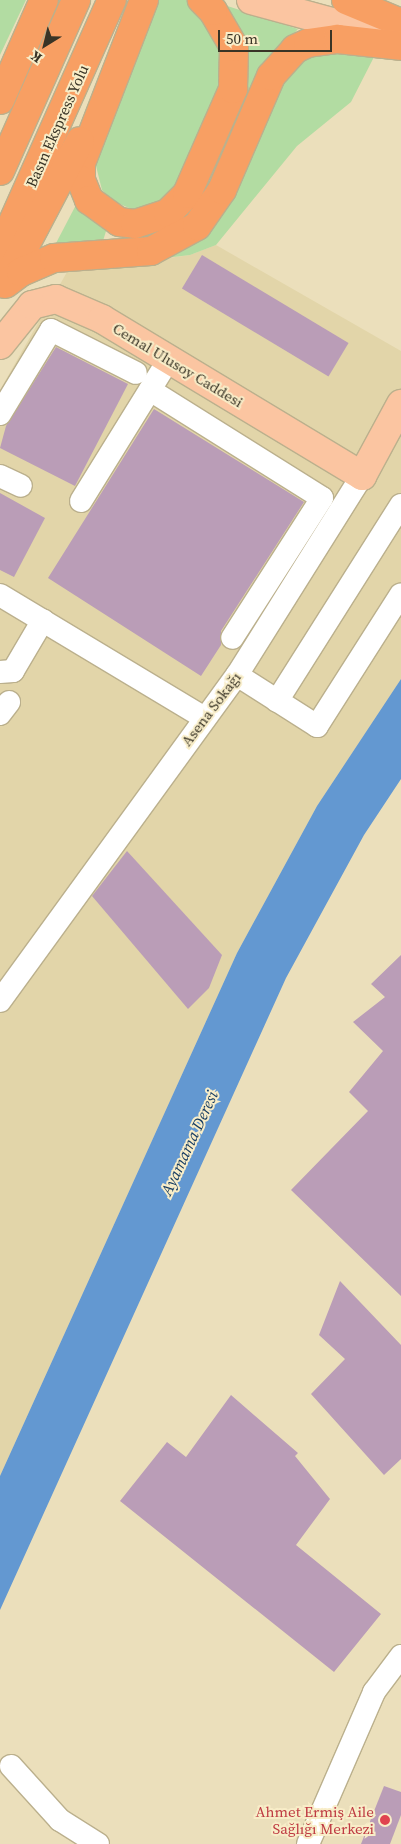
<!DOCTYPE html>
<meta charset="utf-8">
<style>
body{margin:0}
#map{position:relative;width:401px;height:1844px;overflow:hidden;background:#ebdfbb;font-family:"Source Serif 4",serif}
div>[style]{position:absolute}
.built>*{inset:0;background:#e2d5a9}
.green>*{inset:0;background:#b2dca2}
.water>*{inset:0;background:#6398d1}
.building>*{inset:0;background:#ba9db7;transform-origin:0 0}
.roads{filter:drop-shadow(1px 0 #bbb08d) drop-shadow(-1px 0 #bbb08d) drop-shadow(0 1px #bbb08d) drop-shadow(0 -1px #bbb08d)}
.minor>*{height:22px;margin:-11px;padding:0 11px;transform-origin:11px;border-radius:11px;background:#fff}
.major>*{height:28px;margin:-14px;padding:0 14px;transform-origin:14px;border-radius:14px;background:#fbc5a1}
.highway>*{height:28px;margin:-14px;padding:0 14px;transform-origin:14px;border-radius:14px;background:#f89f63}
.dots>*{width:14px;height:14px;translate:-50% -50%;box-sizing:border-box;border:2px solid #f8edc8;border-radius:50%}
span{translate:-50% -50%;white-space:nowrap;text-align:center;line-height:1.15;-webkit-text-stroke:4px #f8edc8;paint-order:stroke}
.street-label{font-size:15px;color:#393426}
.health-label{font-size:15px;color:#be3a42}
.right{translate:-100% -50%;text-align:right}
.water-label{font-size:16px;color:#163c62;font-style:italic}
.north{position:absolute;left:20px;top:20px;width:50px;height:50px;-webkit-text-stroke:4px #f8edc8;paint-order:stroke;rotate:216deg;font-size:14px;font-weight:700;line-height:20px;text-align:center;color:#393426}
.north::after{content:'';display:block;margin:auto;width:18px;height:22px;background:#393426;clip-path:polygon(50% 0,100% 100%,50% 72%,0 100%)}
.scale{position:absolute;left:218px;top:30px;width:114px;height:22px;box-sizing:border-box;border:2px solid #393426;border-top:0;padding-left:6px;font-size:15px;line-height:18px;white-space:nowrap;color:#393426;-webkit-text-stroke:4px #f8edc8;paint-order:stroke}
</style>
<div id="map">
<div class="built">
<i style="clip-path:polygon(216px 245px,401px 351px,401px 679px,317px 806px,237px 953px,0 1476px,0 390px,67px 272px,190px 255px)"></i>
</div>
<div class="green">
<i style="clip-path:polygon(0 0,26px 0,0 55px)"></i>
<i style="clip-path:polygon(155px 0,186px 0,195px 6px,219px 42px,223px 80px,174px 189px,153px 206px,136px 211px,113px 201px,102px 190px,95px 162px)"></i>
<i style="clip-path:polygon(215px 2px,298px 29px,253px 80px,241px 117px,232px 115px)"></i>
<i style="clip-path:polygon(333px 51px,374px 57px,351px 102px,297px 146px,216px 245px,190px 255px,157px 259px,184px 247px,291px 63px)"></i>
<i style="clip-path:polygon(77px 203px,107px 228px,102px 244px,54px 247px)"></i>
</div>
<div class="water">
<i style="clip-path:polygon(401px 679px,401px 779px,364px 835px,286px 978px,0 1610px,0 1476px,237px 953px,317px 806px)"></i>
</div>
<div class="building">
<i style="left:202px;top:255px;width:171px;height:39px;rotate:31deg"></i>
<i style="clip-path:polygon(56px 347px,128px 384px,75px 486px,0 448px,6px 426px)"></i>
<i style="clip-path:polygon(154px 409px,304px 502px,221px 631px,221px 645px,201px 676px,48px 578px)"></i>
<i style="clip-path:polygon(0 493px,45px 518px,14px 577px,0 570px)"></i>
<i style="clip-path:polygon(127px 851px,222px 955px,209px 988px,188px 1009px,92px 896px)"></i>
<i style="clip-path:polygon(401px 955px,401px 1296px,291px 1190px,368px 1111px,349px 1092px,383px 1051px,353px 1022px,385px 997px,371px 984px)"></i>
<i style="clip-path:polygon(340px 1281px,401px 1345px,401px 1459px,384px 1475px,311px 1394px,345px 1359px,319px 1335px)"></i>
<i style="clip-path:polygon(231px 1395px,298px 1453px,295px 1456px,330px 1499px,296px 1545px,381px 1614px,334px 1672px,120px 1501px,167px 1442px,186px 1457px)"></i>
<i style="clip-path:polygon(384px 1786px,401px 1792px,401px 1815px,390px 1844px,361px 1844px)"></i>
</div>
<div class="roads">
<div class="minor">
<i style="left:150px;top:390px;width:203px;rotate:32.1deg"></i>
<i style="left:322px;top:498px;width:166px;rotate:122.7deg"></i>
<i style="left:0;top:414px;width:98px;rotate:-58.7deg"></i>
<i style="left:51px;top:330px;width:95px;rotate:26.8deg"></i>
<i style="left:0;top:476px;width:23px;rotate:25deg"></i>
<i style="left:81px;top:501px;width:167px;rotate:-58.2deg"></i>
<i style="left:0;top:595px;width:237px;rotate:31deg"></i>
<i style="left:0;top:672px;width:13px;rotate:-4deg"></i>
<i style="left:13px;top:671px;width:59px;rotate:-59.5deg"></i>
<i style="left:237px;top:675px;width:95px;rotate:32.5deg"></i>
<i style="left:317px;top:726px;width:156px;rotate:-57.5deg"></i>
<i style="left:277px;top:701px;width:232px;rotate:-57.7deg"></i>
<i style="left:0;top:714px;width:15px;rotate:-53deg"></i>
<i style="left:0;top:1001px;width:403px;rotate:-54deg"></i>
<i style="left:237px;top:675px;width:235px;rotate:-57.9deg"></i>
<i style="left:11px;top:1766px;width:73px;rotate:47.8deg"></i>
<i style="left:60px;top:1820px;width:45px;rotate:32.3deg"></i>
<i style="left:308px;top:1844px;width:166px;rotate:-66.5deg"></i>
<i style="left:374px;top:1692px;width:45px;rotate:-53.1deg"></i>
</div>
<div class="major">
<i style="left:251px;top:0;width:141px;rotate:15.2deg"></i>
<i style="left:0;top:345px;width:51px;rotate:-51.3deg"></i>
<i style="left:32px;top:305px;width:25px;rotate:-14deg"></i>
<i style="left:56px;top:299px;width:50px;rotate:23.5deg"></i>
<i style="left:102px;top:319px;width:304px;rotate:31.1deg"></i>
<i style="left:362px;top:476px;width:82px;rotate:-61.6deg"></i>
</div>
<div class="highway">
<i style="left:144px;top:0;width:175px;rotate:111.1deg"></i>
<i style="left:81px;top:163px;width:17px;rotate:90deg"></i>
<i style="left:81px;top:180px;width:22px;rotate:68deg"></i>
<i style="left:89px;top:200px;width:37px;rotate:36deg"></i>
<i style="left:119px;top:222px;width:16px;rotate:7deg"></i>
<i style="left:135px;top:224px;width:35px;rotate:-18deg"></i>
<i style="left:168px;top:213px;width:27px;rotate:-45deg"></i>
<i style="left:187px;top:194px;width:115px;rotate:-66.3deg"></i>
<i style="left:233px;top:89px;width:42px;rotate:-88.6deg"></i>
<i style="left:234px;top:47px;width:42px;rotate:-120.3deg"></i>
<i style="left:213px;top:11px;width:16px;rotate:-135deg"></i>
<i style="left:346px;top:0;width:60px;rotate:22.7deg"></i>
<i style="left:0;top:100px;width:109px;rotate:-66.3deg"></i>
<i style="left:0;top:171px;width:187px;rotate:-66deg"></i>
<i style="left:0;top:251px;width:275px;rotate:-66deg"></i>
<i style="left:6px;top:282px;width:159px;rotate:-62.3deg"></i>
<i style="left:5px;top:284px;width:20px;rotate:-37deg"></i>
<i style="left:21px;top:272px;width:36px;rotate:-23deg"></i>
<i style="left:54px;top:258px;width:97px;rotate:-4.1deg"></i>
<i style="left:151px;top:251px;width:52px;rotate:-28.5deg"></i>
<i style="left:197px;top:226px;width:44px;rotate:-55.2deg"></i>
<i style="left:222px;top:190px;width:124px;rotate:-66.7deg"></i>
<i style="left:271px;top:76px;width:36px;rotate:-48deg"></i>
<i style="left:295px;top:49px;width:14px;rotate:-25deg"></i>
<i style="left:308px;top:43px;width:30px;rotate:-8deg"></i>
<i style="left:338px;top:39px;width:63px;rotate:6.3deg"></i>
</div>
</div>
<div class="dots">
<i style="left:385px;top:1820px;background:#e0444e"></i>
</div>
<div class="street-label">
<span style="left:57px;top:126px;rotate:-66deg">Basın Ekspress Yolu</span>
<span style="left:178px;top:365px;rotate:31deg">Cemal Ulusoy Caddesi</span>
<span style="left:211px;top:709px;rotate:-53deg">Asena Sokağı</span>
</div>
<div class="health-label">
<span class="right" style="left:374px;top:1820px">Ahmet Ermiş Aile<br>Sağlığı Merkezi</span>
</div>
<div class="water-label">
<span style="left:189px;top:1143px;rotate:-65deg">Ayamama Deresi</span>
</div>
<div class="north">K</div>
<div class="scale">50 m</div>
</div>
